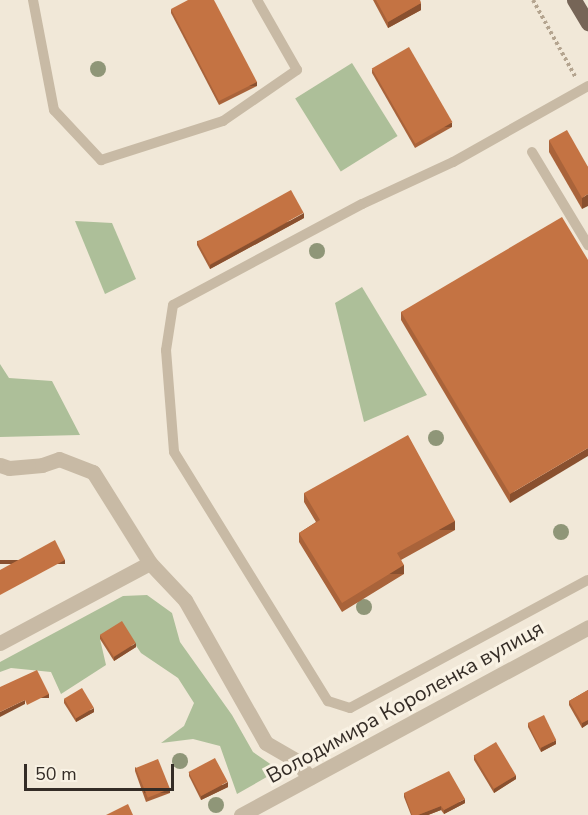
<!DOCTYPE html>
<meta charset="utf-8">
<style>
body{margin:0}
#map{position:relative;width:588px;height:815px;overflow:hidden;background:#f1e8d8;font-family:"Nunito Sans",sans-serif}
div>[style]{position:absolute}
.green>*{inset:0;background:#adbf99;transform-origin:0 0}
.path>*{height:4px;margin-top:-2px;transform-origin:0;background:repeating-linear-gradient(90deg,#b4a48f 0 3px,transparent 0 6px)}
.service>*{height:10px;margin:-5px;padding:0 5px;transform-origin:5px;border-radius:5px;background:#c8baa5}
.minor>*{height:15px;margin:-7.5px;padding:0 7.5px;transform-origin:7.5px;border-radius:7.5px;background:#c8baa5}
.primary>*{height:15px;margin:-7.5px;padding:0 7.5px;transform-origin:7.5px;border-radius:7.5px;background:#766557}
.trees>*{width:16px;height:16px;margin:-8px;border-radius:50%;background:#8f9678}
.wall>*{inset:0;background:#a9633a}
.shaded-wall>*{inset:0;background:#89502f;transform-origin:0 0}
.building>*{inset:0;background:#c47343;transform-origin:0 0}
span{translate:-50% -50%;white-space:nowrap;text-align:center;line-height:1.15;-webkit-text-stroke:6px #f9f2e4;paint-order:stroke}
.street-label{font-size:21px;color:#342c26}
.scale{position:absolute;left:24px;top:764px;width:150px;height:27px;box-sizing:border-box;border:3px solid #342c26;border-top:0;padding-left:8px;font-size:18px;line-height:21px;white-space:nowrap;color:#342c26;-webkit-text-stroke:4px #f9f2e4;paint-order:stroke}
</style>
<div id="map">
<div class="green">
<i style="left:352px;top:63px;width:86px;height:67px;rotate:58deg"></i>
<i style="clip-path:polygon(75px 221px,112px 223px,136px 279px,105px 294px)"></i>
<i style="clip-path:polygon(362px 287px,427px 395px,364px 422px,335px 303px)"></i>
<i style="clip-path:polygon(0 364px,9px 378px,52px 381px,80px 435px,0 437px)"></i>
<i style="clip-path:polygon(147px 595px,172px 613px,180px 642px,232px 715px,253px 752px,279px 770px,237px 794px,220px 746px,193px 739px,161px 743px,184px 726px,194px 703px,178px 678px,141px 653px,122px 625px,100px 639px,106px 665px,61px 694px,51px 672px,11px 668px,0 672px,0 662px,123px 596px)"></i>
</div>
<div class="path">
<i style="left:533px;top:0;width:89px;rotate:61.1deg"></i>
</div>
<div class="service">
<i style="left:33px;top:0;width:112px;rotate:79.2deg"></i>
<i style="left:54px;top:110px;width:69px;rotate:46.8deg"></i>
<i style="left:101px;top:160px;width:128px;rotate:-17.7deg"></i>
<i style="left:223px;top:121px;width:90px;rotate:-34.6deg"></i>
<i style="left:297px;top:70px;width:81px;rotate:-119.7deg"></i>
<i style="left:588px;top:86px;width:155px;rotate:150.6deg"></i>
<i style="left:453px;top:162px;width:100px;rotate:155.2deg"></i>
<i style="left:362px;top:204px;width:214px;rotate:151.9deg"></i>
<i style="left:173px;top:305px;width:46px;rotate:98.8deg"></i>
<i style="left:166px;top:350px;width:102px;rotate:85.5deg"></i>
<i style="left:174px;top:452px;width:293px;rotate:58.3deg"></i>
<i style="left:328px;top:701px;width:23px;rotate:18deg"></i>
<i style="left:350px;top:708px;width:270px;rotate:-28.3deg"></i>
<i style="left:532px;top:152px;width:109px;rotate:58.9deg"></i>
</div>
<div class="minor">
<i style="left:0;top:465px;width:9px;rotate:18deg"></i>
<i style="left:9px;top:468px;width:33px;rotate:-5deg"></i>
<i style="left:42px;top:465px;width:18px;rotate:-19deg"></i>
<i style="left:59px;top:459px;width:36px;rotate:21deg"></i>
<i style="left:93px;top:472px;width:107px;rotate:57.9deg"></i>
<i style="left:150px;top:563px;width:51px;rotate:46.6deg"></i>
<i style="left:185px;top:600px;width:164px;rotate:60.5deg"></i>
<i style="left:266px;top:743px;width:34px;rotate:30deg"></i>
<i style="left:295px;top:760px;width:23px;rotate:50deg"></i>
<i style="left:0;top:643px;width:170px;rotate:-28.1deg"></i>
<i style="left:241px;top:815px;width:395px;rotate:-28.4deg"></i>
</div>
<div class="primary">
<i style="left:574px;top:0;width:27px;rotate:59deg"></i>
</div>
<div class="trees">
<i style="left:98px;top:69px"></i>
<i style="left:317px;top:251px"></i>
<i style="left:436px;top:438px"></i>
<i style="left:561px;top:532px"></i>
<i style="left:364px;top:607px"></i>
<i style="left:180px;top:761px"></i>
<i style="left:216px;top:805px"></i>
</div>
<div class="wall">
<i style="clip-path:polygon(373px 0,420px 0,421px 10px,388px 28px)"></i>
<i style="clip-path:polygon(171px 9px,257px 86px,219px 105px,171px 13px)"></i>
<i style="clip-path:polygon(372px 69px,452px 127px,415px 148px,372px 73px)"></i>
<i style="clip-path:polygon(549px 140px,588px 167px,582px 209px,549px 152px)"></i>
<i style="clip-path:polygon(304px 218px,210px 269px,197px 245px,197px 241px)"></i>
<i style="clip-path:polygon(588px 260px,510px 503px,401px 320px,401px 312px)"></i>
<i style="clip-path:polygon(304px 493px,455px 530px,401px 560px,404px 574px,342px 612px,299px 542px,299px 533px,316px 522px,304px 502px)"></i>
<i style="clip-path:polygon(100px 635px,136px 647px,114px 661px,100px 639px)"></i>
<i style="clip-path:polygon(588px 690px,588px 724px,582px 728px,569px 705px,569px 701px)"></i>
<i style="clip-path:polygon(64px 699px,94px 712px,76px 722px,64px 703px)"></i>
<i style="clip-path:polygon(528px 723px,556px 744px,541px 752px,528px 727px)"></i>
<i style="clip-path:polygon(474px 755px,516px 779px,494px 793px,474px 760px)"></i>
<i style="clip-path:polygon(135px 767px,170px 793px,146px 802px,135px 771px)"></i>
<i style="clip-path:polygon(189px 772px,228px 787px,201px 800px,189px 776px)"></i>
<i style="clip-path:polygon(404px 793px,465px 803px,444px 814px,441px 810px,428px 815px,411px 815px,404px 797px)"></i>
</div>
<div class="shaded-wall">
<i style="clip-path:polygon(421px 3px,421px 10px,388px 28px,388px 22px)"></i>
<i style="left:257px;top:82px;width:4px;height:42px;rotate:90deg"></i>
<i style="left:452px;top:123px;width:4px;height:43px;rotate:90deg"></i>
<i style="clip-path:polygon(588px 194px,588px 206px,582px 209px,582px 198px)"></i>
<i style="clip-path:polygon(304px 213px,304px 218px,210px 269px,210px 265px)"></i>
<i style="clip-path:polygon(588px 448px,588px 456px,510px 503px,510px 494px)"></i>
<i style="left:455px;top:521px;width:9px;height:66px;rotate:90deg"></i>
<i style="left:65px;top:560px;width:4px;height:74px;rotate:90deg"></i>
<i style="left:404px;top:565px;width:9px;height:73px;rotate:90deg"></i>
<i style="clip-path:polygon(136px 643px,136px 647px,114px 661px,114px 657px)"></i>
<i style="left:49px;top:694px;width:4px;height:25px;rotate:90deg"></i>
<i style="clip-path:polygon(25px 700px,25px 704px,0 717px,0 712px)"></i>
<i style="clip-path:polygon(94px 708px,94px 712px,76px 722px,76px 718px)"></i>
<i style="clip-path:polygon(588px 720px,588px 724px,582px 728px,582px 723px)"></i>
<i style="clip-path:polygon(556px 740px,556px 744px,541px 752px,541px 748px)"></i>
<i style="clip-path:polygon(516px 775px,516px 779px,494px 793px,494px 789px)"></i>
<i style="clip-path:polygon(228px 782px,228px 787px,201px 800px,201px 796px)"></i>
<i style="left:170px;top:789px;width:4px;height:26px;rotate:90deg"></i>
<i style="clip-path:polygon(465px 799px,465px 803px,444px 814px,444px 810px)"></i>
<i style="clip-path:polygon(441px 806px,441px 810px,428px 815px,418px 815px)"></i>
</div>
<div class="building">
<i style="clip-path:polygon(188px 0,214px 0,257px 82px,219px 101px,171px 9px)"></i>
<i style="clip-path:polygon(376px 0,420px 0,421px 3px,388px 22px)"></i>
<i style="left:409px;top:47px;width:87px;height:43px;rotate:60deg"></i>
<i style="clip-path:polygon(567px 130px,588px 167px,588px 194px,582px 198px,549px 140px)"></i>
<i style="left:291px;top:190px;width:26px;height:107px;rotate:61deg"></i>
<i style="clip-path:polygon(562px 217px,588px 260px,588px 448px,510px 494px,401px 312px)"></i>
<i style="clip-path:polygon(408px 435px,455px 521px,397px 553px,404px 565px,342px 603px,299px 533px,320px 520px,304px 493px)"></i>
<i style="clip-path:polygon(55px 540px,65px 560px,0 595px,0 570px)"></i>
<i style="left:122px;top:621px;width:26px;height:26px;rotate:58deg"></i>
<i style="clip-path:polygon(37px 670px,49px 694px,27px 705px,25px 700px,0 712px,0 687px)"></i>
<i style="left:82px;top:688px;width:23px;height:21px;rotate:59deg"></i>
<i style="clip-path:polygon(588px 690px,588px 720px,582px 723px,569px 701px)"></i>
<i style="left:544px;top:715px;width:28px;height:18px;rotate:64deg"></i>
<i style="left:496px;top:742px;width:39px;height:26px;rotate:59deg"></i>
<i style="left:215px;top:758px;width:27px;height:30px;rotate:62deg"></i>
<i style="left:158px;top:759px;width:32px;height:24px;rotate:68deg"></i>
<i style="clip-path:polygon(449px 771px,465px 799px,444px 810px,441px 806px,418px 815px,412px 815px,404px 793px)"></i>
<i style="clip-path:polygon(128px 804px,133px 815px,106px 815px)"></i>
</div>
<div class="street-label">
<span style="left:405px;top:702px;rotate:-29deg">Володимира Короленка вулиця</span>
</div>
<div class="scale">50 m</div>
</div>
